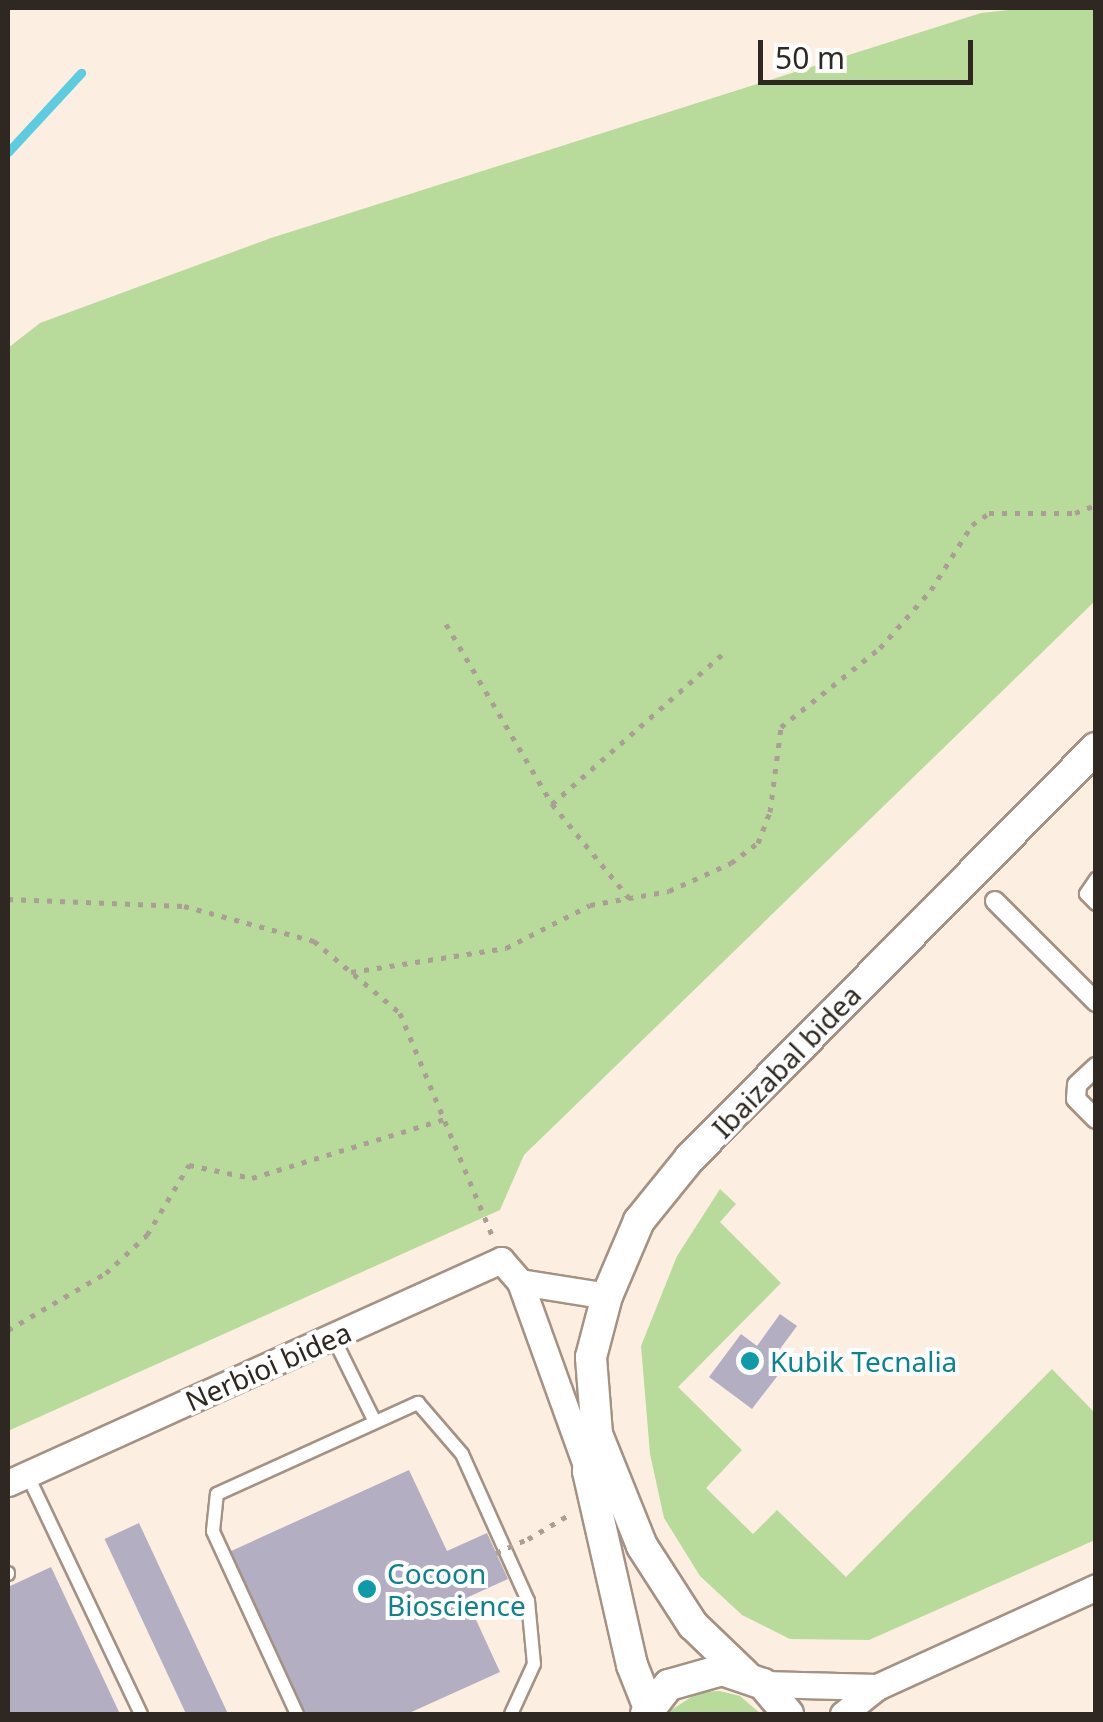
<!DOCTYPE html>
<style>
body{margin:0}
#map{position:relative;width:1103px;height:1722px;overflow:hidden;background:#fdeee2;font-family:"Noto Sans",sans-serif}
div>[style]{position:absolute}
.green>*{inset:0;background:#b8db9b}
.stream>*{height:9px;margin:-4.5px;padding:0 4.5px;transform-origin:4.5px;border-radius:4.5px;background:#5ccddf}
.building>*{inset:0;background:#b3aec2;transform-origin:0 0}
.path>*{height:5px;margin-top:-2.5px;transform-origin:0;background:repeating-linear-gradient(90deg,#aa9e95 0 5px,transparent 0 13px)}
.roads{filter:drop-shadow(2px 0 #a49284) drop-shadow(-2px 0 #a49284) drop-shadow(0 2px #a49284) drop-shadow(0 -2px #a49284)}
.service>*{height:12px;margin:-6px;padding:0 6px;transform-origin:6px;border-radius:6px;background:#fff}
.pedestrian>*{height:18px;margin:-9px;padding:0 9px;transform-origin:9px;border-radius:9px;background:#fff}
.minor>*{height:25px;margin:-12.5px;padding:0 12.5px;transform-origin:12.5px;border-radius:12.5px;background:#fff}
.tertiary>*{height:30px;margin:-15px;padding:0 15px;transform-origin:15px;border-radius:15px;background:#fff}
.path-bridge>*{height:5px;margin-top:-2.5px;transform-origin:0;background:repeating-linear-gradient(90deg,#aa9e95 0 5px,transparent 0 13px)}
.dots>*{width:28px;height:28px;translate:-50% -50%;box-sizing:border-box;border:5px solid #fff;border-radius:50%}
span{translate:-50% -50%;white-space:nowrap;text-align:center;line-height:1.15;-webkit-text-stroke:8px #fff;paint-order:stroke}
.street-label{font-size:28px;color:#2f2822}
.culture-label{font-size:28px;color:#0d838f}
.left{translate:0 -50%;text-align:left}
.frame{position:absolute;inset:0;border:10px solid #2f2822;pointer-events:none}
.scale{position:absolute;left:758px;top:40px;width:215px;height:45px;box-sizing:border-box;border:5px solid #2f2822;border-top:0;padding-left:12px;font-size:30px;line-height:35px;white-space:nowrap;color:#2f2822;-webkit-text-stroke:8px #fff;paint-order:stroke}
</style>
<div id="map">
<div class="green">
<i style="clip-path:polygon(1026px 8px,1095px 8px,1095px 601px,524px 1155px,500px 1210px,8px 1431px,8px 348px,40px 323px,271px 238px,981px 13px)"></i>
<i style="clip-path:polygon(720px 1189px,736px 1204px,720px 1222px,781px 1283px,678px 1387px,742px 1450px,706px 1488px,753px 1534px,777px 1510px,846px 1577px,1052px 1369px,1095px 1413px,1095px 1540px,869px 1640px,790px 1639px,742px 1615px,700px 1576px,664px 1518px,650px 1454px,641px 1346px,677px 1256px)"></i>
<i style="clip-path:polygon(720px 1691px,740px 1696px,761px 1714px,665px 1714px,699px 1692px)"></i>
</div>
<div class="stream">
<i style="left:8px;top:152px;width:108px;rotate:-47.3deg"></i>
</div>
<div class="building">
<i style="clip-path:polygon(780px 1314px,797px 1326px,774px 1357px,785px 1366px,752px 1409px,709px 1377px,741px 1334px,757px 1346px)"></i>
<i style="clip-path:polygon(409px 1470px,447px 1551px,487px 1533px,508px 1579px,466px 1598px,500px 1672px,407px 1714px,305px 1714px,229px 1552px)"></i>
<i style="left:139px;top:1523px;width:211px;height:38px;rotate:65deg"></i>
<i style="clip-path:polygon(51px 1567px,120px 1714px,8px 1714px,8px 1587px)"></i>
</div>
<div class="path">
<i style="left:446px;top:624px;width:209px;rotate:59.5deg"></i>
<i style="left:552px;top:804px;width:123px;rotate:50.6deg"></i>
<i style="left:552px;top:804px;width:233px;rotate:-41.3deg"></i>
<i style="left:8px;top:899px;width:176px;rotate:2.3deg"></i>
<i style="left:184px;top:906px;width:135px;rotate:15.1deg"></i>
<i style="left:314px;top:941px;width:112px;rotate:39.9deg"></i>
<i style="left:400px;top:1013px;width:243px;rotate:67.5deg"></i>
<i style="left:351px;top:972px;width:157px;rotate:-8.8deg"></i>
<i style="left:506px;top:948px;width:94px;rotate:-27.1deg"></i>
<i style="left:590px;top:905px;width:80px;rotate:-10deg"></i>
<i style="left:669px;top:891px;width:68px;rotate:-24.3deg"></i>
<i style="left:731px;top:863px;width:34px;rotate:-37deg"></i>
<i style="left:758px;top:843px;width:33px;rotate:-69deg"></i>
<i style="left:770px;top:812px;width:86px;rotate:-82.6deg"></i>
<i style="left:781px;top:727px;width:127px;rotate:-38.6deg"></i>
<i style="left:880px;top:648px;width:77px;rotate:-48.7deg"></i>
<i style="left:931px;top:590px;width:77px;rotate:-57.8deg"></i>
<i style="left:972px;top:525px;width:21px;rotate:-35deg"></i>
<i style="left:989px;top:513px;width:86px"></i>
<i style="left:1075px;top:513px;width:22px;rotate:-21deg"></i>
<i style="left:8px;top:1330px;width:113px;rotate:-30.2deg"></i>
<i style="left:106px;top:1273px;width:56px;rotate:-42.8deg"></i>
<i style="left:147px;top:1235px;width:82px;rotate:-59deg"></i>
<i style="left:189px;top:1165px;width:64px;rotate:11.7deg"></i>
<i style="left:252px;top:1178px;width:202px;rotate:-17deg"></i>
<i style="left:528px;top:1539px;width:45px;rotate:-30.5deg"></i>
</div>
<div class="roads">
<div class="service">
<i style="left:1096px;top:879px;width:18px;rotate:124deg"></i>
<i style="left:1086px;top:894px;width:14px;rotate:45deg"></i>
<i style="left:333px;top:1337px;width:93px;rotate:63.7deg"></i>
<i style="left:27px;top:1474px;width:266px;rotate:64.6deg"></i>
<i style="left:8px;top:1573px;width:1px;rotate:90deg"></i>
<i style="left:297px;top:1714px;width:201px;rotate:-114.7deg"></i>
<i style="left:213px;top:1531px;width:37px;rotate:-84deg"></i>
<i style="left:217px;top:1494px;width:221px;rotate:-24.4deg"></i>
<i style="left:418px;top:1403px;width:67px;rotate:49.2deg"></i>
<i style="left:462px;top:1454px;width:161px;rotate:65.8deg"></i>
<i style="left:528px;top:1601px;width:63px;rotate:84.6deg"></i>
<i style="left:534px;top:1664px;width:55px;rotate:114.7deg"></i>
</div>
<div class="pedestrian">
<i style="left:995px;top:901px;width:143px;rotate:45deg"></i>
<i style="left:1096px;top:1067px;width:26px;rotate:137deg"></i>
<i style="left:1077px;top:1085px;width:14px;rotate:94deg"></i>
<i style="left:1076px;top:1099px;width:28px;rotate:45deg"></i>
</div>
<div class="minor">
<i style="left:520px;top:1282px;width:201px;rotate:70.2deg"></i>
<i style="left:8px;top:1483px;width:541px;rotate:-24.34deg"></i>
<i style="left:501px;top:1260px;width:29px;rotate:49deg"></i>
<i style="left:520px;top:1282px;width:88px;rotate:9.1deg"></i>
<i style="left:763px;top:1684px;width:114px;rotate:1.5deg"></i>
<i style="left:843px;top:1714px;width:43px;rotate:-38.5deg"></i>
<i style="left:877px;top:1687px;width:241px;rotate:-24.5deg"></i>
</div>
<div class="tertiary">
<i style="left:597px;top:1434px;width:121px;rotate:68.1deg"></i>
<i style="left:642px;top:1546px;width:94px;rotate:57.2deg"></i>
<i style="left:693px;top:1625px;width:72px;rotate:43.9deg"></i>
<i style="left:649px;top:1708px;width:46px;rotate:-111.6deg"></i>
<i style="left:632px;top:1665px;width:199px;rotate:-102.8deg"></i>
<i style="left:588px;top:1471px;width:38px;rotate:-76deg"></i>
<i style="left:597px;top:1434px;width:77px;rotate:-94.5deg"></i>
<i style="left:591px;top:1357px;width:63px;rotate:-75.3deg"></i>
<i style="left:607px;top:1296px;width:82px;rotate:-66.9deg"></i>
<i style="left:639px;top:1221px;width:81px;rotate:-51deg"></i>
<i style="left:690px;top:1158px;width:577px;rotate:-45.28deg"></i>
<i style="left:646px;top:1714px;width:37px;rotate:-52deg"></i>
<i style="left:669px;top:1685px;width:55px;rotate:-15.8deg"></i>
<i style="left:722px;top:1670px;width:43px;rotate:18.9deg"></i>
<i style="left:763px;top:1684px;width:39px;rotate:50deg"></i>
</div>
</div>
<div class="path-bridge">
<i style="left:496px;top:1553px;width:35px;rotate:-24deg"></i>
</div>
<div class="dots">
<i style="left:750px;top:1361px;background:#0f9aa8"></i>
<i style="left:367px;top:1589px;background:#0f9aa8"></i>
</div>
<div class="street-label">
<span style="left:786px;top:1061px;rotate:-46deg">Ibaizabal bidea</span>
<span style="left:268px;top:1366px;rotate:-24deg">Nerbioi bidea</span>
</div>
<div class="culture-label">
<span class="left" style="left:770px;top:1361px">Kubik Tecnalia</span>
<span class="left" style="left:387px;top:1589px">Cocoon<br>Bioscience</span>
</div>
<div class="frame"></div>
<div class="scale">50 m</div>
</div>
